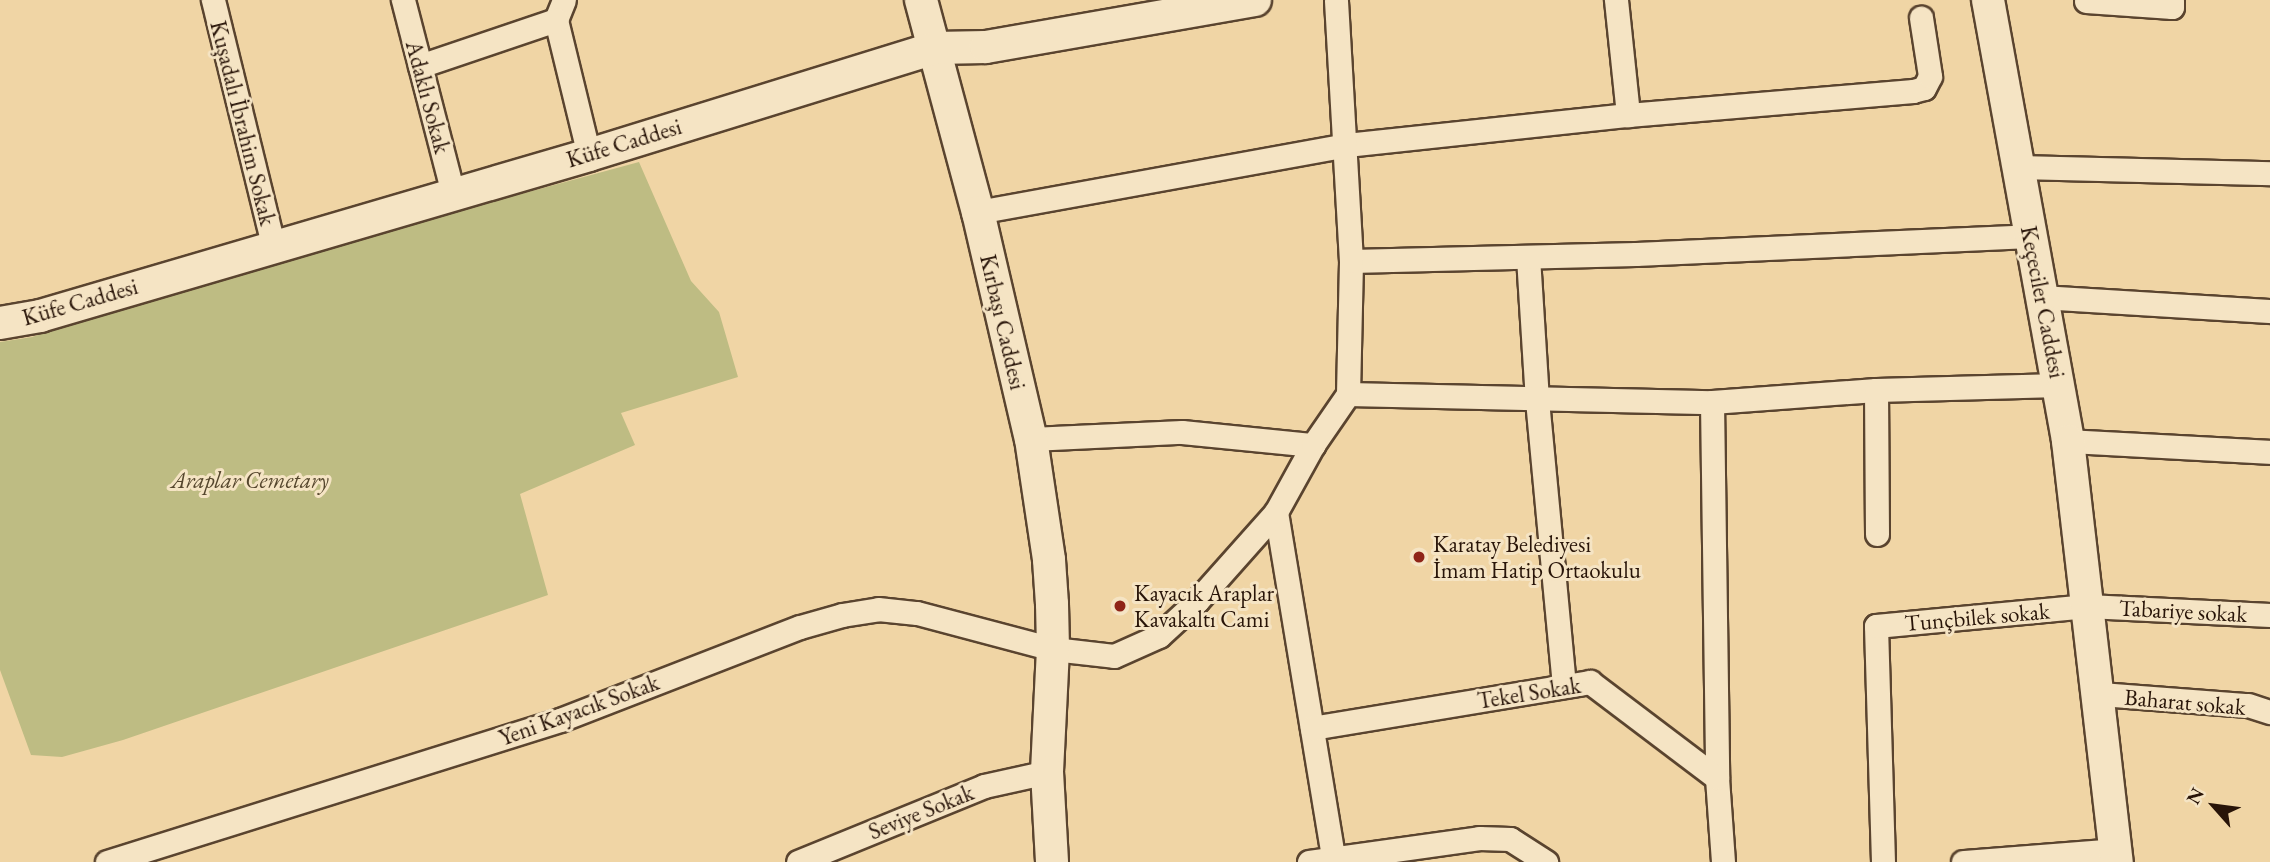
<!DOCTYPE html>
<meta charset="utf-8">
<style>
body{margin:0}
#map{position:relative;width:2270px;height:862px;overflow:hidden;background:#f0d5a5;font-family:"EB Garamond",serif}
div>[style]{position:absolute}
.green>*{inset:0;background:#bebc83}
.roads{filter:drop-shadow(2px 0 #5a442f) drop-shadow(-2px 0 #5a442f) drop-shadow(0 2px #5a442f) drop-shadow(0 -2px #5a442f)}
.street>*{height:23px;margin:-11.5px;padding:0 11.5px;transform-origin:11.5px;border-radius:11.5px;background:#f5e4c4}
.secondary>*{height:32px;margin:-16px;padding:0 16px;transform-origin:16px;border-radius:16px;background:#f5e4c4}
.dots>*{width:19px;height:19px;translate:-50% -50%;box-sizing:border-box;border:4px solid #f5e4c4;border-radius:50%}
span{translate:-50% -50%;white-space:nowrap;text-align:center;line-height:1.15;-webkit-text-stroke:6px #f5e4c4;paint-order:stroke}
.street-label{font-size:23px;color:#281408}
.park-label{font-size:23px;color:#55462d;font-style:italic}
.poi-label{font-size:23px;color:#281408}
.left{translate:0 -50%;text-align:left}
.north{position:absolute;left:2179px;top:771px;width:70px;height:70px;-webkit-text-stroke:5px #f5e4c4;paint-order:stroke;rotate:298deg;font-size:19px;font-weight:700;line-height:28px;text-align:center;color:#281408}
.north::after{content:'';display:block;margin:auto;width:24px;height:32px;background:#281408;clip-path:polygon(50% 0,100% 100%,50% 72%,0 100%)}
</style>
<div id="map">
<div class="green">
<i style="clip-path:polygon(639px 162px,691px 281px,719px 312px,738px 377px,621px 413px,635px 445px,520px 494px,548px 595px,123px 740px,62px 757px,31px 755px,0 670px,0 342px,32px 337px,218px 276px)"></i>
</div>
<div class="roads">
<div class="street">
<i style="left:213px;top:0;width:252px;rotate:76.2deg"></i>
<i style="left:403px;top:0;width:200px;rotate:75.5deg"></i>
<i style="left:564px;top:0;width:22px;rotate:112deg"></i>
<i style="left:556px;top:20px;width:139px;rotate:76.3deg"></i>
<i style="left:1616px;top:0;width:116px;rotate:84deg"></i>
<i style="left:2086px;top:1px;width:86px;rotate:4deg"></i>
<i style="left:2172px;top:7px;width:7px;rotate:-90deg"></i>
<i style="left:420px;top:66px;width:144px;rotate:-18.7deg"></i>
<i style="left:2020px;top:167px;width:250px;rotate:1.4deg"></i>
<i style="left:978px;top:212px;width:374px;rotate:-10.3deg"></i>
<i style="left:1346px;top:145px;width:284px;rotate:-6.1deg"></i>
<i style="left:1628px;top:115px;width:286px;rotate:-4.8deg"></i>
<i style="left:1913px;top:91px;width:11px;rotate:-15deg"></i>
<i style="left:1924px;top:88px;width:13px;rotate:-63deg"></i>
<i style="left:1930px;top:76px;width:59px;rotate:-98.8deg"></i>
<i style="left:1528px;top:257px;width:143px;rotate:86.4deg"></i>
<i style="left:1537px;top:400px;width:287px;rotate:84.6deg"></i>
<i style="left:1351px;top:261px;width:285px;rotate:-1.4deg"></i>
<i style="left:1636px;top:254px;width:394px;rotate:-2.6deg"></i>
<i style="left:2040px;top:297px;width:230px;rotate:3.5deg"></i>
<i style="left:1876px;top:390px;width:144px;rotate:89.6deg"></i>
<i style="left:1348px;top:394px;width:364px;rotate:1.3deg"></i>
<i style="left:1712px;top:402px;width:164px;rotate:-4.2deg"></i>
<i style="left:1876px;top:390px;width:183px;rotate:-1.6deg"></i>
<i style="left:1712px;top:402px;width:376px;rotate:89.2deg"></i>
<i style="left:1717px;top:778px;width:84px;rotate:85.9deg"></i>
<i style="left:1031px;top:439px;width:151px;rotate:-2.7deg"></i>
<i style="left:1182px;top:432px;width:132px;rotate:5.7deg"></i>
<i style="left:2068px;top:441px;width:202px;rotate:3.1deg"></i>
<i style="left:1276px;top:512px;width:351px;rotate:80.6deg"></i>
<i style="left:2100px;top:694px;width:148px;rotate:4.3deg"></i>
<i style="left:2248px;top:705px;width:23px;rotate:18deg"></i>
<i style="left:1312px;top:728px;width:282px;rotate:-9.4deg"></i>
<i style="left:1590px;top:682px;width:159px;rotate:37.1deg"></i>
<i style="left:107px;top:862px;width:475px;rotate:-17.4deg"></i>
<i style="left:560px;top:720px;width:257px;rotate:-21.2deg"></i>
<i style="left:800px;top:627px;width:44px;rotate:-15.9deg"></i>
<i style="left:842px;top:615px;width:36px;rotate:-9deg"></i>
<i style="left:878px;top:609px;width:39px;rotate:6deg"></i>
<i style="left:917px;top:613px;width:141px;rotate:14.8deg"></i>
<i style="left:1053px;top:649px;width:61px;rotate:6.5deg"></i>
<i style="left:1114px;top:656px;width:49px;rotate:-24deg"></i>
<i style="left:1159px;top:636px;width:52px;rotate:-42.6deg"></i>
<i style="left:1197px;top:601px;width:119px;rotate:-48.4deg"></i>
<i style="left:1276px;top:512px;width:77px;rotate:-61.1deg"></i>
<i style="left:1313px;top:445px;width:62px;rotate:-55.5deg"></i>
<i style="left:1348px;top:394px;width:133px;rotate:-88.7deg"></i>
<i style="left:1351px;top:261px;width:261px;rotate:-93.3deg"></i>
<i style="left:798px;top:862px;width:201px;rotate:-22.2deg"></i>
<i style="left:984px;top:786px;width:65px;rotate:-12.5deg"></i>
<i style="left:1309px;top:862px;width:172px;rotate:-8deg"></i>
<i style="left:1479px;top:838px;width:31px;rotate:2deg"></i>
<i style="left:1510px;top:839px;width:43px;rotate:32.6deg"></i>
<i style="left:1883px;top:862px;width:236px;rotate:-91.7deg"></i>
<i style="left:1876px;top:626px;width:212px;rotate:-5.4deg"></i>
<i style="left:2087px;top:606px;width:183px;rotate:2.8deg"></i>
<i style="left:1963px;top:862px;width:153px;rotate:-4.5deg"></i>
</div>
<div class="secondary">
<i style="left:921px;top:0;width:220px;rotate:75deg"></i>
<i style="left:978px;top:212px;width:233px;rotate:76.9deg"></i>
<i style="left:1031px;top:439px;width:122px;rotate:81.5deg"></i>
<i style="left:1049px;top:560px;width:44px;rotate:86.1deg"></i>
<i style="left:1052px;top:604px;width:45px;rotate:88.7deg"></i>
<i style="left:1053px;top:649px;width:123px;rotate:92.8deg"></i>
<i style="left:1047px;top:772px;width:90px;rotate:86.8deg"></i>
<i style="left:1988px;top:0;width:448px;rotate:79.7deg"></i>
<i style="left:2068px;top:441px;width:424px;rotate:83.4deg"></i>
<i style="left:0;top:323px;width:41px;rotate:-9.9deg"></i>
<i style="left:40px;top:316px;width:572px;rotate:-16.34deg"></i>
<i style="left:589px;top:155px;width:362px;rotate:-17.2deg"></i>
<i style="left:935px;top:48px;width:51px;rotate:-1.1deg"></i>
<i style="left:986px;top:47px;width:273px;rotate:-9.9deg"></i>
</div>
</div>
<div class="dots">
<i style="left:1419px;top:557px;background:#8f2418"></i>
<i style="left:1120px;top:606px;background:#8f2418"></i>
</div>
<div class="street-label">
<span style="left:428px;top:97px;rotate:75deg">Adaklı Sokak</span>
<span style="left:243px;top:123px;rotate:76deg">Kuşadalı İbrahim Sokak</span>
<span style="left:624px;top:143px;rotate:-17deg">Küfe Caddesi</span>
<span style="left:80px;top:302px;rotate:-16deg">Küfe Caddesi</span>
<span style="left:2043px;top:302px;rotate:79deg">Keçeciler Caddesi</span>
<span style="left:1003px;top:322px;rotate:77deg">Kırbaşı Caddesi</span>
<span style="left:2183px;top:611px;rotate:3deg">Tabariye sokak</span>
<span style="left:1977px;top:617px;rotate:-5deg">Tunçbilek sokak</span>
<span style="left:1529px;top:693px;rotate:-9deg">Tekel Sokak</span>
<span style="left:2185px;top:702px;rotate:5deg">Baharat sokak</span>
<span style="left:579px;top:710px;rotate:-20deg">Yeni Kayacık Sokak</span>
<span style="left:921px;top:812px;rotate:-22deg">Seviye Sokak</span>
</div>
<div class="park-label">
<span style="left:250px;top:480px">Araplar Cemetary</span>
</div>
<div class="poi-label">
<span class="left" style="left:1433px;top:557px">Karatay Belediyesi<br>İmam Hatip Ortaokulu</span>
<span class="left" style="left:1134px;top:606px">Kayacık Araplar<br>Kavakaltı Cami</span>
</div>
<div class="north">N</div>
</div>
